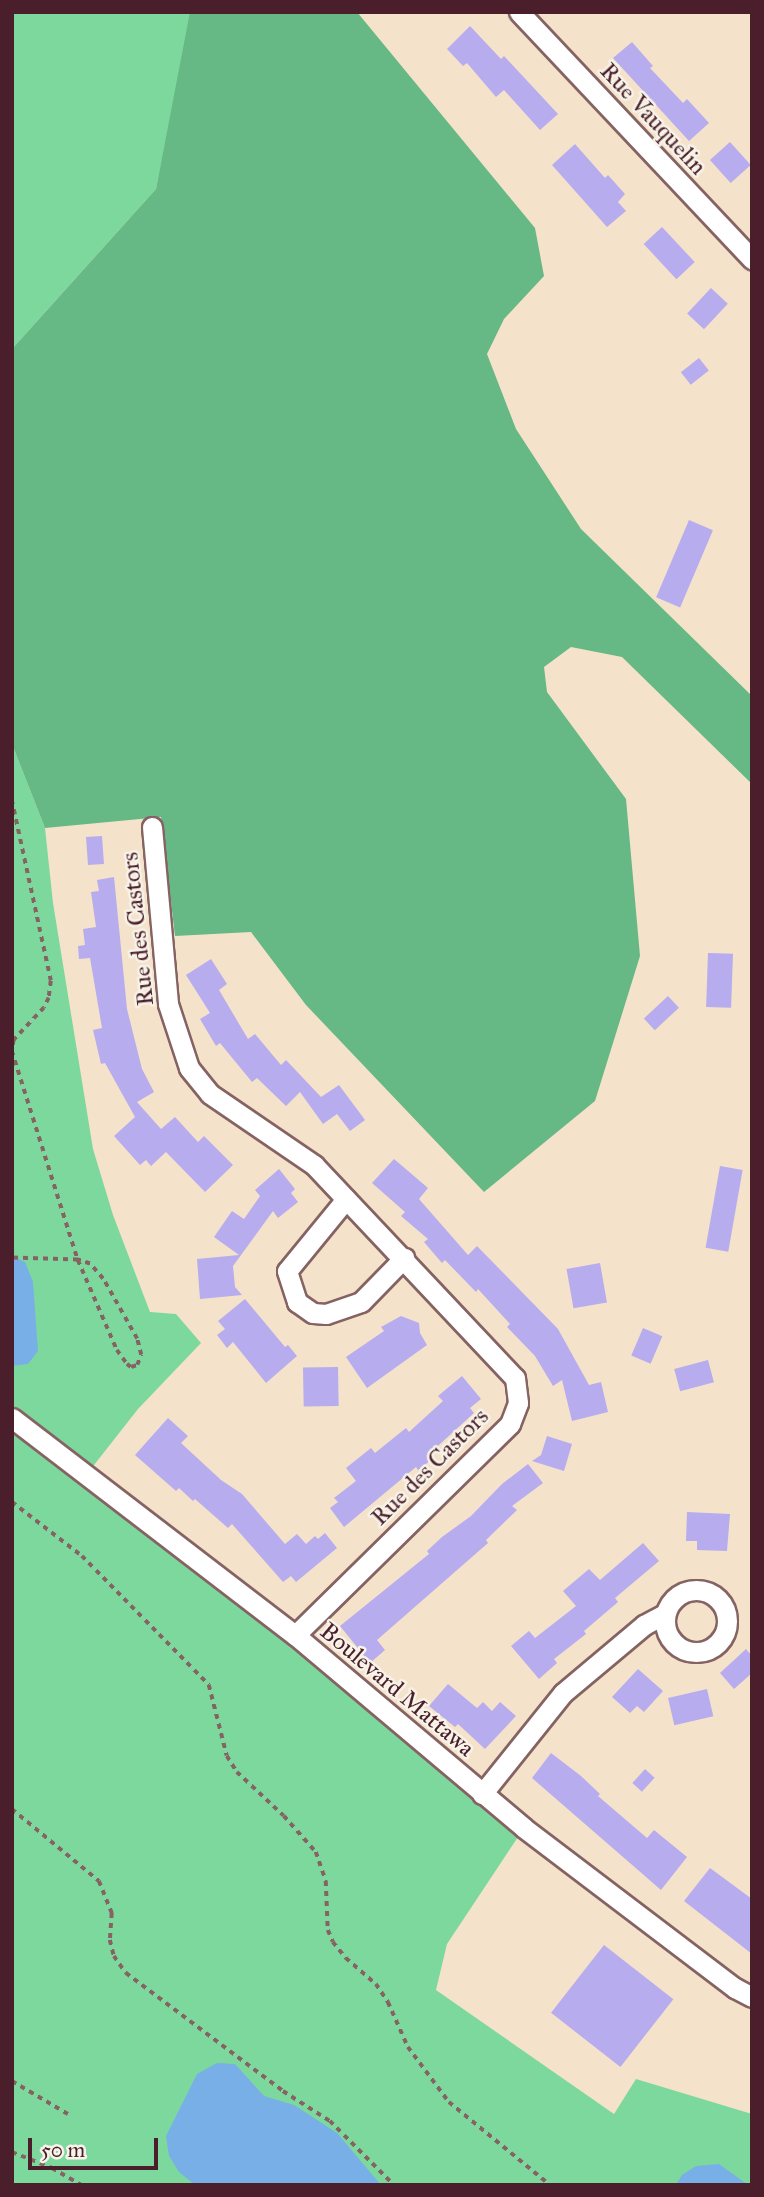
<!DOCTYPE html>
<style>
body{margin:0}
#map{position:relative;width:764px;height:2197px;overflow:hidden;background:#f5e2cb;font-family:"IM FELL Great Primer",serif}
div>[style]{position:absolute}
.green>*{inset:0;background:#7dd89e}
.forest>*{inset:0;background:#66b885}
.water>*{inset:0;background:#77afe6}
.building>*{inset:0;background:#b6acee;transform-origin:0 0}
.path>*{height:3.5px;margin-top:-1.75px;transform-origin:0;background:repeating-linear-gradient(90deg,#866363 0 5px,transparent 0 10px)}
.roads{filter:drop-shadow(2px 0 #866363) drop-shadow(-2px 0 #866363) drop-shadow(0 2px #866363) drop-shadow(0 -2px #866363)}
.minor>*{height:19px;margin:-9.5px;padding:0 9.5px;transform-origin:9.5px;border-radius:9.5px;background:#fff}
.minor>.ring{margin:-9.5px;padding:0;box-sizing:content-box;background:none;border:19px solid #fff;border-radius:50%}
span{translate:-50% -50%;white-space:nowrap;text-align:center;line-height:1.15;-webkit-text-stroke:5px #f7f3e8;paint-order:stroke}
.street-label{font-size:24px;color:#4a1f2b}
.frame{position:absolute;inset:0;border:14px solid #4a1f2b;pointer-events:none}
.scale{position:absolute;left:28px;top:2138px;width:130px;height:32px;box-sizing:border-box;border:4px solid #4a1f2b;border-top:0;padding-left:9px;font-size:21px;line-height:24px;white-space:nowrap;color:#4a1f2b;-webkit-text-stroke:5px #f7f3e8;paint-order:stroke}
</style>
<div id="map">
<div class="green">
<i style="clip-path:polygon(12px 12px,190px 12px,190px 19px,156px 189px,12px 349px)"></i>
<i style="clip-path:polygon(12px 744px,45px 828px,53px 903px,93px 1149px,113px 1215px,150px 1312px,176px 1314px,201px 1343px,138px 1409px,87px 1474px,524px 1828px,447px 1944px,436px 1990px,614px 2114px,636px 2079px,752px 2114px,752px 2185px,12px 2185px)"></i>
</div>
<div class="forest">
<i style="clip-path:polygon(190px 12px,357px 12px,535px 228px,544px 276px,504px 319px,487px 354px,516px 429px,581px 529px,752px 696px,752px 784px,622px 657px,571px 647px,544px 667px,547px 692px,626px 799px,640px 956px,595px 1101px,484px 1192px,306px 1005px,251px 932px,175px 936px,161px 817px,45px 828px,12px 744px,12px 349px,156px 189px)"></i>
</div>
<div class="water">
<i style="clip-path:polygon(12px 1256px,25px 1262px,33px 1282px,38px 1351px,28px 1364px,12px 1366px)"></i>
<i style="clip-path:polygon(217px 2063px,235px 2064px,264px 2096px,294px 2105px,337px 2133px,381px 2185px,195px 2185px,179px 2172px,169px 2156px,166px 2136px,197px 2074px)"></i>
<i style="clip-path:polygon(719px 2164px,748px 2185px,676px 2185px,682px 2175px,696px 2166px)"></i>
</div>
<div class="building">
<i style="clip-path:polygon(470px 26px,501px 59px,504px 56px,558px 114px,540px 130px,504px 90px,496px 97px,467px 63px,463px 66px,447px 49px)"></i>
<i style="clip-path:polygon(632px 42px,653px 66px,650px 68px,683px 103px,687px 99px,709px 123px,689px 141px,613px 58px)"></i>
<i style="left:730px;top:142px;width:31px;height:27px;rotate:48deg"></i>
<i style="clip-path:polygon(575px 144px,605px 178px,608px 175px,625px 194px,618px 202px,626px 211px,607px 227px,552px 165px)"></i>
<i style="left:662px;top:227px;width:48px;height:25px;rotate:47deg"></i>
<i style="left:711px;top:288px;width:23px;height:35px;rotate:43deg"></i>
<i style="left:699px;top:358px;width:16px;height:23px;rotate:52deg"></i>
<i style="left:689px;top:520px;width:26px;height:84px;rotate:23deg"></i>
<i style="left:102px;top:836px;width:28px;height:16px;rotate:86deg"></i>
<i style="clip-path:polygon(114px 877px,127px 1009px,142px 1069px,154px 1092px,137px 1102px,161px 1129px,175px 1117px,198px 1142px,204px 1136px,233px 1165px,205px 1192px,166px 1152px,151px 1166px,146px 1160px,140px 1165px,114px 1136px,135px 1117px,105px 1063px,101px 1064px,93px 1030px,102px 1028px,90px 958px,79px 959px,78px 946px,85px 945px,83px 929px,96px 927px,91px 892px,99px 891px,97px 880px)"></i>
<i style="left:708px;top:953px;width:25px;height:54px;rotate:2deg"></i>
<i style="clip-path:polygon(211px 959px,227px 984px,219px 990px,248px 1039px,255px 1034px,281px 1065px,286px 1060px,321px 1097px,339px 1085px,365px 1120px,350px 1131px,337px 1114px,323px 1124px,300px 1092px,286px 1106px,257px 1078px,252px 1082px,220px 1043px,216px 1046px,200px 1019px,210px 1013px,186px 975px)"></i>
<i style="left:668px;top:996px;width:16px;height:33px;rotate:47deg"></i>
<i style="clip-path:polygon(394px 1159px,428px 1188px,419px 1199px,468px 1255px,477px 1246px,558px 1329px,589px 1385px,601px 1382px,608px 1412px,572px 1421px,562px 1380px,553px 1386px,535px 1356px,507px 1327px,510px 1324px,478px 1289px,476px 1292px,445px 1260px,442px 1263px,424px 1242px,428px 1239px,401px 1216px,405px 1212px,372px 1183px)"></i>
<i style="left:720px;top:1166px;width:23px;height:83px;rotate:10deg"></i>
<i style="clip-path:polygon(279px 1169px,295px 1189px,291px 1193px,298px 1202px,278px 1218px,273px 1211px,233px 1266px,235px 1287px,242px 1295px,200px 1299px,197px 1259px,239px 1255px,214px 1237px,232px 1211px,244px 1219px,260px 1196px,255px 1190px)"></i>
<i style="left:600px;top:1263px;width:40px;height:34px;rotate:80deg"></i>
<i style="clip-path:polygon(245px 1299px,285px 1347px,288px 1345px,297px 1356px,266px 1383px,233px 1342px,227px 1348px,217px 1335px,225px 1329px,218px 1321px)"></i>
<i style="clip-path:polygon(401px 1316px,419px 1323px,420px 1333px,427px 1345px,367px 1388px,346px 1357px,384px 1331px,381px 1327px)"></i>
<i style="left:643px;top:1328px;width:21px;height:30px;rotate:23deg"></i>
<i style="left:708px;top:1360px;width:23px;height:35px;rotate:75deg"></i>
<i style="left:338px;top:1367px;width:39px;height:35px;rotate:89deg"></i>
<i style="clip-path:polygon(462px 1376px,481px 1399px,470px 1408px,474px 1413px,428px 1455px,431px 1460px,418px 1470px,416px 1467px,344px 1527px,330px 1508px,338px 1502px,334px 1498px,356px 1481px,346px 1468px,371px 1448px,375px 1453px,406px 1428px,409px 1432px,443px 1401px,438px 1396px)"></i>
<i style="clip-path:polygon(168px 1418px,188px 1436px,181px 1443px,221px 1480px,242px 1494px,285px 1544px,297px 1534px,306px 1544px,315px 1536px,318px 1539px,325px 1533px,337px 1548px,296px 1582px,291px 1576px,283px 1582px,232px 1524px,228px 1528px,195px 1499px,193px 1501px,179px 1488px,176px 1491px,135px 1455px)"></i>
<i style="clip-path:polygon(547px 1436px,572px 1444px,564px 1471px,532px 1461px,541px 1455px)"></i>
<i style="clip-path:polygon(528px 1464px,543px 1483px,512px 1506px,517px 1510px,486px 1540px,488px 1543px,377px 1640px,385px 1650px,370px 1663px,340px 1626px,429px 1554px,427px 1551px,442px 1537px,471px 1516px,502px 1484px)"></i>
<i style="clip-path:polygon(687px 1512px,730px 1514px,727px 1551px,697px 1550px,697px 1541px,686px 1541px)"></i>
<i style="clip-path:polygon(643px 1543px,659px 1561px,615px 1598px,618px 1602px,584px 1631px,586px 1634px,554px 1659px,557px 1663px,539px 1679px,511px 1646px,529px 1631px,535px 1638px,576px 1606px,563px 1591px,589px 1569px,600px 1580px)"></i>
<i style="clip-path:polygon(746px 1649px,752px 1656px,752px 1673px,734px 1689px,720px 1673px)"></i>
<i style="clip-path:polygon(638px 1669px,663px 1691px,644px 1712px,637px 1706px,630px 1713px,612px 1697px)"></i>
<i style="clip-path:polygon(448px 1684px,477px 1708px,483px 1702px,492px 1711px,500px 1702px,516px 1716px,485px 1749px,458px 1724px,455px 1727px,429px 1706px)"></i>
<i style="left:707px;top:1689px;width:28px;height:40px;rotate:77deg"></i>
<i style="clip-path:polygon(551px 1753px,581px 1776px,600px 1794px,598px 1796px,647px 1838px,654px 1830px,687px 1857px,661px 1890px,532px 1778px)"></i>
<i style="left:645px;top:1769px;width:13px;height:19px;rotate:42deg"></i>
<i style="clip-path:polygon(710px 1868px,752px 1899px,752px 1954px,684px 1901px)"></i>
<i style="left:604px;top:1945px;width:88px;height:86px;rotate:38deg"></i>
</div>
<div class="path">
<i style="left:12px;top:800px;width:185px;rotate:77.8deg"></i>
<i style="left:51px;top:981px;width:17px;rotate:97deg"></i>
<i style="left:49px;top:998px;width:11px;rotate:117deg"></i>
<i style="left:44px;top:1008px;width:44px;rotate:133.2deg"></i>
<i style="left:14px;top:1040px;width:10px;rotate:101deg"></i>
<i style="left:12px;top:1051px;width:219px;rotate:72.5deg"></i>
<i style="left:78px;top:1260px;width:98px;rotate:66.6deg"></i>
<i style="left:117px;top:1350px;width:17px;rotate:54deg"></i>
<i style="left:127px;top:1364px;width:5px;rotate:37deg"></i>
<i style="left:131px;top:1367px;width:6px;rotate:-18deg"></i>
<i style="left:137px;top:1365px;width:11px;rotate:-68deg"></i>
<i style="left:141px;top:1355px;width:16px;rotate:-104deg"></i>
<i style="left:137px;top:1339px;width:69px;rotate:-119.5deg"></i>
<i style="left:103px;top:1279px;width:20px;rotate:-131deg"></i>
<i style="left:90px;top:1264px;width:13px;rotate:-162deg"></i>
<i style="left:78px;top:1260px;width:66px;rotate:-178.3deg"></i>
<i style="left:12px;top:1502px;width:88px;rotate:37.6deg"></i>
<i style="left:82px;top:1556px;width:181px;rotate:45.4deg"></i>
<i style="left:209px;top:1685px;width:73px;rotate:75.8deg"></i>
<i style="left:227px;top:1756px;width:19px;rotate:58deg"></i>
<i style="left:237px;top:1772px;width:64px;rotate:43.1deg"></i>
<i style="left:284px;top:1816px;width:48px;rotate:48.4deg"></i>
<i style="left:316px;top:1852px;width:31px;rotate:71deg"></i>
<i style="left:326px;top:1881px;width:49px;rotate:87.7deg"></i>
<i style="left:328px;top:1930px;width:13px;rotate:67deg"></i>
<i style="left:333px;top:1942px;width:21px;rotate:51deg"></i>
<i style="left:346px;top:1958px;width:40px;rotate:41deg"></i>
<i style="left:376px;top:1984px;width:22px;rotate:56deg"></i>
<i style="left:388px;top:2002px;width:49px;rotate:66deg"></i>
<i style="left:408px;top:2047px;width:69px;rotate:53.3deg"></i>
<i style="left:449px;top:2102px;width:131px;rotate:39.4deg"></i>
<i style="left:12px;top:1809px;width:113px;rotate:39.6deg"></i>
<i style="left:99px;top:1881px;width:35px;rotate:68deg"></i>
<i style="left:112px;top:1913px;width:27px;rotate:94deg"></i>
<i style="left:110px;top:1940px;width:16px;rotate:76deg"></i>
<i style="left:114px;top:1956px;width:21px;rotate:55deg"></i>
<i style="left:126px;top:1973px;width:196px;rotate:36.9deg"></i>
<i style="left:283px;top:2091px;width:56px;rotate:32.6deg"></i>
<i style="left:330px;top:2121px;width:91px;rotate:45deg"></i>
<i style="left:12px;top:2081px;width:65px;rotate:30.5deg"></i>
<i style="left:12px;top:2152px;width:43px;rotate:21.8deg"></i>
<i style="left:52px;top:2168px;width:34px;rotate:30deg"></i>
</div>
<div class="roads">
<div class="minor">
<i style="left:519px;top:12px;width:340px;rotate:46.7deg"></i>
<i style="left:152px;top:827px;width:178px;rotate:84.8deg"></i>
<i style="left:168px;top:1004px;width:67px;rotate:71.8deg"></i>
<i style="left:189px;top:1068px;width:33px;rotate:51deg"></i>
<i style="left:210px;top:1094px;width:126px;rotate:34.3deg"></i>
<i style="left:314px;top:1165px;width:293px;rotate:46.7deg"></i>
<i style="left:515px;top:1378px;width:25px;rotate:83deg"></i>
<i style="left:518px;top:1403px;width:22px;rotate:111deg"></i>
<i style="left:510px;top:1424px;width:301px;rotate:135.5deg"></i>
<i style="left:346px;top:1199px;width:93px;rotate:129.3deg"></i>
<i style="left:287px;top:1271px;width:33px;rotate:72deg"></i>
<i style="left:297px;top:1302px;width:19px;rotate:35deg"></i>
<i style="left:313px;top:1313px;width:13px;rotate:4deg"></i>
<i style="left:326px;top:1314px;width:37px;rotate:-19deg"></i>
<i style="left:361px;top:1302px;width:62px;rotate:-45.7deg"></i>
<i style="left:12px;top:1418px;width:357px;rotate:37.5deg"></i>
<i style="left:295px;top:1635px;width:299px;rotate:40.1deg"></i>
<i style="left:524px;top:1828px;width:265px;rotate:37.2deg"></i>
<i style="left:735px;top:1988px;width:19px;rotate:28deg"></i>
<i class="ring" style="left:665px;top:1590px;width:43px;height:43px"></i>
<i style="left:482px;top:1794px;width:129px;rotate:-51.3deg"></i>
<i style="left:563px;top:1693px;width:106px;rotate:-40deg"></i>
<i style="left:644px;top:1625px;width:24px;rotate:-28deg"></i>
</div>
</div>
<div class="street-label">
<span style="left:653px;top:119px;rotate:47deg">Rue Vauquelin</span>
<span style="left:138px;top:929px;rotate:-96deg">Rue des Castors</span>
<span style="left:430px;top:1467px;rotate:-45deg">Rue des Castors</span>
<span style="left:397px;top:1690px;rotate:40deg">Boulevard Mattawa</span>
</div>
<div class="frame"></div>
<div class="scale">50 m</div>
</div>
